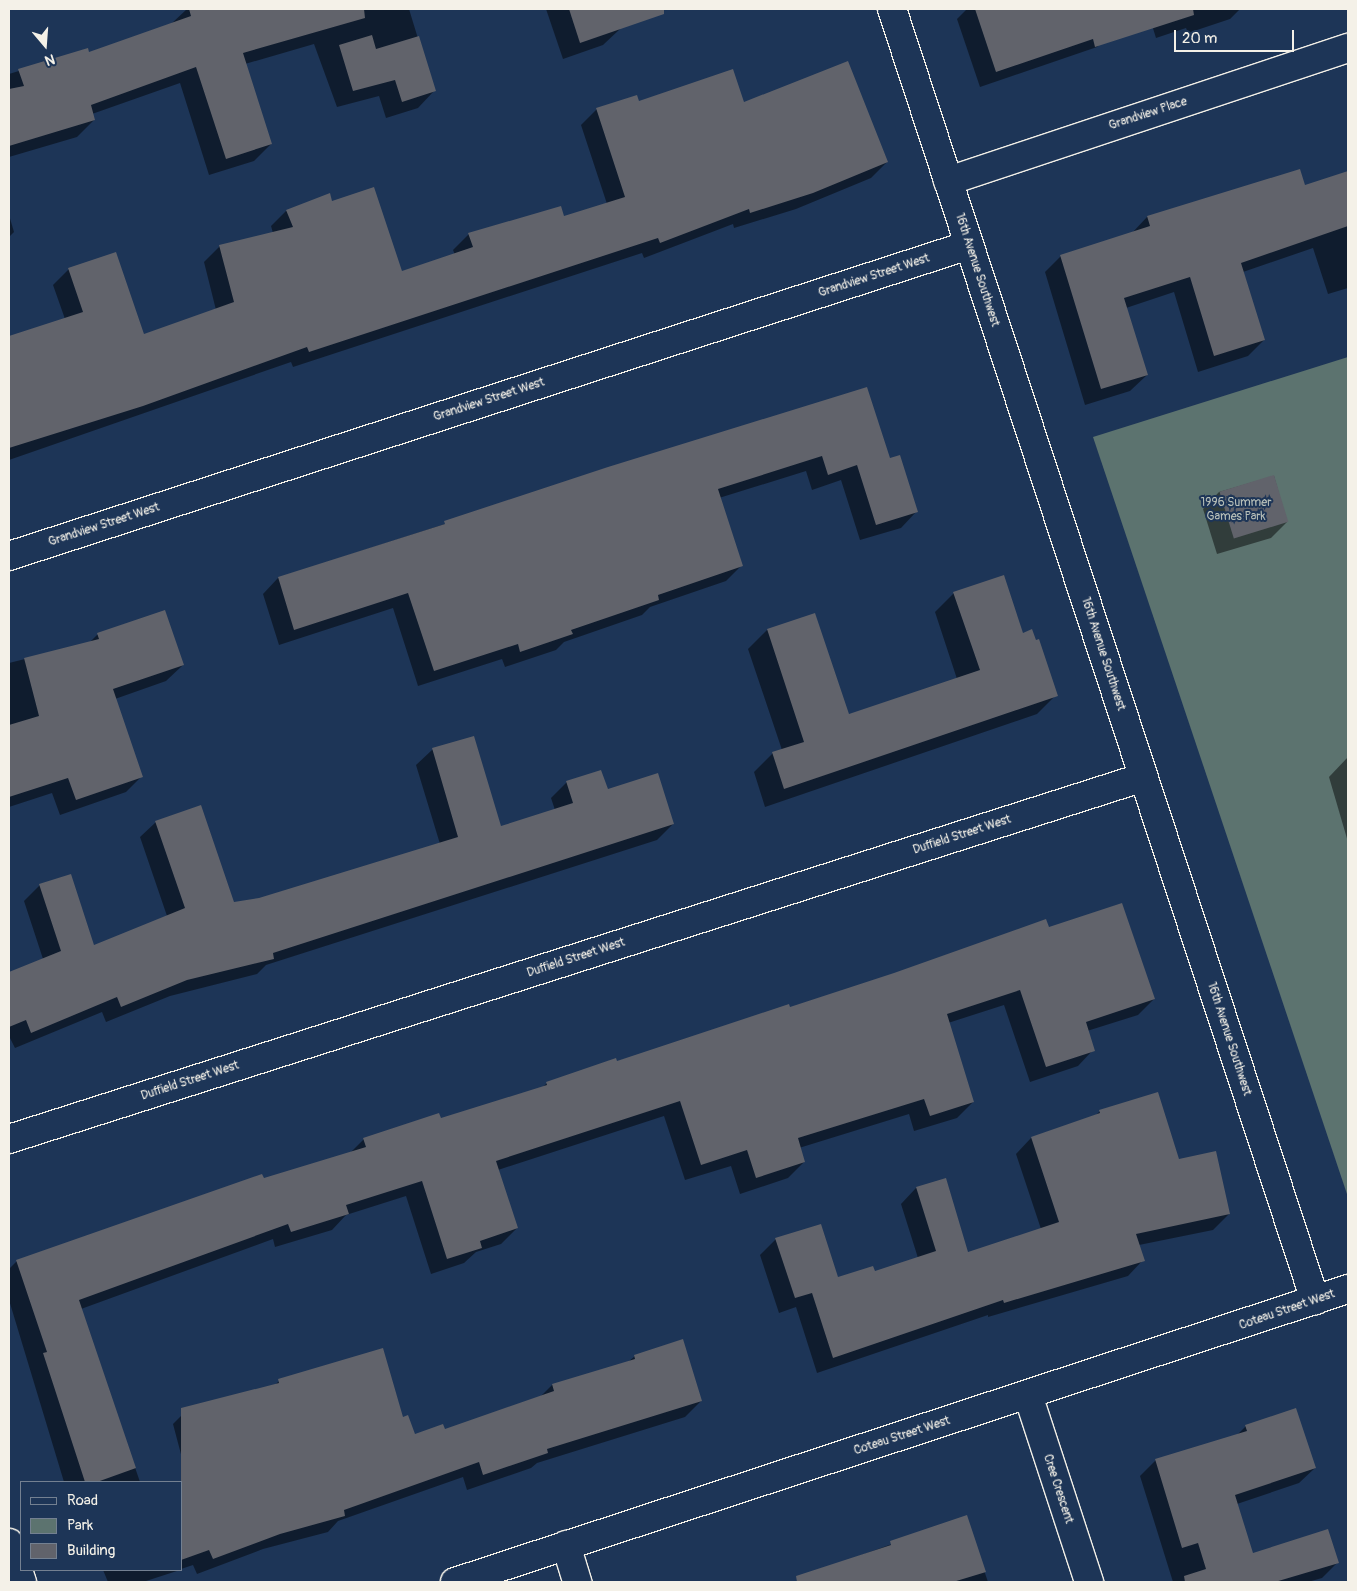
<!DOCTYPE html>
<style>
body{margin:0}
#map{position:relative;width:1357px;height:1591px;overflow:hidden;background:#1d3557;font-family:Pangolin,sans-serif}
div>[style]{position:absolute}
.green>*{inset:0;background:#5c736f}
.shadow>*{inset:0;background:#0007}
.building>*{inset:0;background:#61636b;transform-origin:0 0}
.roads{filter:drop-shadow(1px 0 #f4f1e8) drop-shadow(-1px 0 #f4f1e8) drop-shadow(0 1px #f4f1e8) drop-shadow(0 -1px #f4f1e8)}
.minor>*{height:28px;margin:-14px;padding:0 14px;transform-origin:14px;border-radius:14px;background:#1d3557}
.tertiary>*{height:28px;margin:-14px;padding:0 14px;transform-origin:14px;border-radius:14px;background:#1d3557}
span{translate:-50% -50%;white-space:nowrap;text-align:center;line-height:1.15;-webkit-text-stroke:4px #1d3557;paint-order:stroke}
.street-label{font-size:12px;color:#f4f1e8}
.park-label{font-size:12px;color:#b7bfb8}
.frame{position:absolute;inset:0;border:10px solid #f4f1e8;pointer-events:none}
.legend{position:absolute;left:20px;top:1481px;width:162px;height:90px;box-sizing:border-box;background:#1d3557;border:1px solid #738091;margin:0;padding:6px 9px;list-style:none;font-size:15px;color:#f4f1e8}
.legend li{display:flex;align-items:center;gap:10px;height:25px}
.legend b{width:25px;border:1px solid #738091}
.north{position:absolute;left:20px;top:20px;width:50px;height:50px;-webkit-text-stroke:4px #1d3557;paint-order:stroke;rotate:162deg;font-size:14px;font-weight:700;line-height:20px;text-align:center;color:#f4f1e8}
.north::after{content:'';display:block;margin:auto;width:18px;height:22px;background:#f4f1e8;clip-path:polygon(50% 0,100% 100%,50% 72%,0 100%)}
.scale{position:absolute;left:1174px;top:30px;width:120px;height:22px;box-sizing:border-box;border:2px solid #f4f1e8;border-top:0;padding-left:6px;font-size:15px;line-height:18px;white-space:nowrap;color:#f4f1e8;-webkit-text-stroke:4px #1d3557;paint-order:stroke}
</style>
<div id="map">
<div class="green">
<i style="clip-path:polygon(1348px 357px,1348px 1197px,1093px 437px)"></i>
</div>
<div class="shadow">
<i style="clip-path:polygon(187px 9px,409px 9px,434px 91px,418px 108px,386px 118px,379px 96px,337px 107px,314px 44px,245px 64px,271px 144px,254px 161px,209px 175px,180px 83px,92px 114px,94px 120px,77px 137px,9px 157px,9px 74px,87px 50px,88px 54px,171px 24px)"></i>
<i style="clip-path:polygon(546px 9px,613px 9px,620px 29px,603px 45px,563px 59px)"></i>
<i style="clip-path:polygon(967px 9px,1105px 9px,1113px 31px,1097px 47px,980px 87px,957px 19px)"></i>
<i style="clip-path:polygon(1147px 9px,1240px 9px,1230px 19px,1188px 33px,1186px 28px,1156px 38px)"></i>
<i style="clip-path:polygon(638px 102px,743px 104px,887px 162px,871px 178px,796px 209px,734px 228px,733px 224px,644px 258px,642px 253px,293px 367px,291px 362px,9px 460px,9px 337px,65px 319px,53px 285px,69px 269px,143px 336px,216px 310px,204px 262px,220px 246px,273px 233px,271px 226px,286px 211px,332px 203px,401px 272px,455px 255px,453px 250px,469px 234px,563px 217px,607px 204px,581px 125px,597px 109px)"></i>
<i style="clip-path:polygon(1348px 173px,1348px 288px,1328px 294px,1313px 248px,1243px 272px,1264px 340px,1248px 356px,1198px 372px,1174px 292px,1126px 308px,1147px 375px,1130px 391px,1085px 405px,1045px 272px,1061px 256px,1132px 233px,1147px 217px,1305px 187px)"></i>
<i style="clip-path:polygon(9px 215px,14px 232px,9px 237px)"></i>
<i style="clip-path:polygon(866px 388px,890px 460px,916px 512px,901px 528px,860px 540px,841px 480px,812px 490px,806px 471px,719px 498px,742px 565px,726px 581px,650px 607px,642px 615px,564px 642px,556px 650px,505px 667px,502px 659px,418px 686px,393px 608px,279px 645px,263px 594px,278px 578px)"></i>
<i style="clip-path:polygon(1274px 476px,1287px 522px,1271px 538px,1217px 554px,1203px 509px,1219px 492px)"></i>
<i style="clip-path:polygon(954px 593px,1023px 635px,1056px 695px,1037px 714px,765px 807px,754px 772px,773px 753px,782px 750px,748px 649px,767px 630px,815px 615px,848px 716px,957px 679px,935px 612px)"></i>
<i style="clip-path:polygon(165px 612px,183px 665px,166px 681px,115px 699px,142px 776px,126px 792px,60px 815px,52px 793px,9px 807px,9px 663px,89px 643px,97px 635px)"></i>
<i style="clip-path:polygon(473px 738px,501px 828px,555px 810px,551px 798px,567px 782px,673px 824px,657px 840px,266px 965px,257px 974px,170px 996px,106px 1022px,102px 1012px,15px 1048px,9px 1036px,9px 974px,43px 959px,24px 901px,40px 885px,93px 947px,167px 916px,140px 837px,156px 822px,233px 903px,259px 899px,440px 844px,416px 765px,432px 750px)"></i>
<i style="clip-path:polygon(1348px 757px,1348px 842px,1329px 777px)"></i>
<i style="clip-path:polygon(1048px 929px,1154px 999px,1138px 1015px,1087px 1031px,1093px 1050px,1078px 1066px,1030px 1082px,1004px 1005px,948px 1023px,973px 1102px,957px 1118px,914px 1131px,909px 1114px,799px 1148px,804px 1162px,788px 1178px,740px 1194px,731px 1166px,685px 1180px,664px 1116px,498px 1170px,517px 1228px,501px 1244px,476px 1252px,464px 1263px,431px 1274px,406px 1196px,346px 1215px,332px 1230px,275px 1247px,273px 1239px,81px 1309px,140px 1482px,64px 1482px,9px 1300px,9px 1269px,17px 1261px,350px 1153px,364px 1139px,440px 1120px,543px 1087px,547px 1083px)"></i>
<i style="clip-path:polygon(1100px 1111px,1178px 1160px,1229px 1214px,1213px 1230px,1139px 1245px,1143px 1260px,1128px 1276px,988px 1317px,988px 1315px,817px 1373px,796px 1307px,779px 1313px,760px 1255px,776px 1239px,837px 1278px,874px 1272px,918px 1258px,901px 1204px,916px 1188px,945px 1180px,967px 1253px,1041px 1229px,1016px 1154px,1031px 1138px,1094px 1117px)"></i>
<i style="clip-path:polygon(635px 1356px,701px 1401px,685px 1417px,537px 1463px,531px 1468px,467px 1490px,463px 1477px,338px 1521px,328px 1532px,263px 1549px,197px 1574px,193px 1565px,181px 1569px,181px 1499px,192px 1496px,173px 1424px,189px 1408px,275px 1385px,279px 1381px,403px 1419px,414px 1435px,444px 1431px,540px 1397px,552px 1385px,628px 1362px)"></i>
<i style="clip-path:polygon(1246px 1426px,1315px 1468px,1299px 1483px,1237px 1504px,1252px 1555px,1338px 1562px,1322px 1578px,1308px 1582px,1173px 1582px,1140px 1476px,1156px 1460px,1236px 1436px)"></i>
<i style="clip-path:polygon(966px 1517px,988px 1582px,835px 1582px,832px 1575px,848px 1560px)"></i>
<i style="clip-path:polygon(103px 1570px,180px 1570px,143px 1582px,108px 1582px)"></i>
</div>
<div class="building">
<i style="clip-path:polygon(189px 9px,364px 9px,365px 18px,243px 53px,272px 144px,226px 159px,196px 67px,91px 105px,95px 120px,9px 146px,9px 89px,24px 86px,18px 69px,88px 48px,89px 52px,191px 16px)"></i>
<i style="clip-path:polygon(569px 9px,664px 9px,664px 14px,580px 43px)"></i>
<i style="clip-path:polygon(975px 9px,1193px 9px,1194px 15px,1095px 47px,1093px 39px,996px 72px)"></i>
<i style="clip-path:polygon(372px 35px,376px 49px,419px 36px,436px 91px,402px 102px,395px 80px,353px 91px,339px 45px)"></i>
<i style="clip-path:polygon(848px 61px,888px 162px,813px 193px,750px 213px,749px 209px,660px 243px,658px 238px,309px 352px,307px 347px,143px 406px,9px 448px,9px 336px,83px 312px,68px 268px,116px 252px,144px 334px,234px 302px,219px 245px,293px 227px,286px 210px,330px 193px,332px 201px,374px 187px,402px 271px,473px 247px,468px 233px,561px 206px,564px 216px,625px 197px,596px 108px,637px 95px,639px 101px,733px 69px,744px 102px)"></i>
<i style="clip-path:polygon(1300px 169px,1305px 185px,1348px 171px,1348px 226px,1241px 263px,1265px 340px,1214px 356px,1190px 277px,1124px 298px,1148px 375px,1101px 389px,1060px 255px,1150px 226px,1147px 216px)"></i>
<i style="clip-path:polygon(867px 387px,890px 458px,900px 455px,918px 512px,876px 525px,857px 465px,828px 475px,822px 456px,718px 489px,743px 566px,658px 595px,659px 600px,571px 630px,573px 634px,520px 652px,518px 644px,434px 671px,408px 593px,294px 630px,278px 577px,445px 524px,444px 521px,608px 467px)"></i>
<i style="left:1274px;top:475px;width:49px;height:57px;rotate:73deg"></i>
<i style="clip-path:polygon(1004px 575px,1023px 633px,1032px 629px,1036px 640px,1039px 639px,1058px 696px,784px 789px,772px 752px,804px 742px,767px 629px,815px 613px,849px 714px,980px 670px,953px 592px)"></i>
<i style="clip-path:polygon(165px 610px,184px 665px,113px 689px,143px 777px,76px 800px,68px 778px,9px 797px,9px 725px,39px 716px,24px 658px,99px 639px,97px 633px)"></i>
<i style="clip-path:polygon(474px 736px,501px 826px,573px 803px,566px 781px,601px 770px,608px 789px,658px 773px,674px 824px,273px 953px,274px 959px,187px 980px,121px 1007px,117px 997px,31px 1033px,26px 1020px,9px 1027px,9px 972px,61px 951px,39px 884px,71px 874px,94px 945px,185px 908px,155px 821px,201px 805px,234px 902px,259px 898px,458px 837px,432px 748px)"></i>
<i style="clip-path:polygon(1122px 903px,1155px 999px,1086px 1022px,1095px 1051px,1046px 1067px,1020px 990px,947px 1014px,974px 1102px,930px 1116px,924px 1099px,798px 1138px,805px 1162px,756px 1178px,747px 1150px,701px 1165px,680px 1101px,496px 1161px,518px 1228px,480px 1241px,482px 1248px,447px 1259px,422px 1181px,346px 1205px,349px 1214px,291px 1232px,288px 1224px,79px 1300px,136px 1468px,97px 1482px,85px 1482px,43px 1353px,47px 1352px,16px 1260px,262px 1174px,264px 1178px,366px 1147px,363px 1138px,439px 1113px,441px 1118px,547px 1085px,546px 1082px,616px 1058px,617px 1061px,789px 1004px,790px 1007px,894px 973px,1046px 919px,1049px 927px)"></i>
<i style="clip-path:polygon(1158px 1092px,1179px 1159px,1216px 1151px,1230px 1214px,1136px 1234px,1145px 1261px,1004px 1303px,1003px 1300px,833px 1358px,812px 1293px,795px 1298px,775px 1238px,821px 1224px,838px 1277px,873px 1266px,875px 1271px,936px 1251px,916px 1187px,946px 1178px,968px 1252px,1059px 1222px,1031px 1137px,1100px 1113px,1099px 1110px)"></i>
<i style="clip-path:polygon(683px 1339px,702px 1401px,547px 1449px,548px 1453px,483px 1475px,479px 1462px,344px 1510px,345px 1516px,280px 1534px,213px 1559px,209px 1550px,181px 1560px,181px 1408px,279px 1383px,278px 1379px,383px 1348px,403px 1417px,408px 1415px,415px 1434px,443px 1424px,445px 1429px,554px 1391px,552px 1384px,635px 1359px,634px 1355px)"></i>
<i style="clip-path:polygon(1296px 1408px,1316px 1468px,1235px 1495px,1253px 1553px,1328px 1529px,1339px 1563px,1275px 1582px,1185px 1582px,1184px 1576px,1206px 1569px,1198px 1543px,1182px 1548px,1155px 1459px,1247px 1431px,1245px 1425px)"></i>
<i style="clip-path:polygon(967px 1515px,986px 1572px,953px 1582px,797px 1582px,796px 1576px,891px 1545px,890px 1541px)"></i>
</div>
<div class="roads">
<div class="minor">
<i style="left:948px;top:181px;width:422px;rotate:-18.4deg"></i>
<i style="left:9px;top:556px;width:1009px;rotate:-17.95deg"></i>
<i style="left:9px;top:1139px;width:1191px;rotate:-17.69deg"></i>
<i style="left:1028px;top:1395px;width:197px;rotate:71.9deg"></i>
<i style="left:9px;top:1543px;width:41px;rotate:71.6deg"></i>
<i style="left:566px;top:1545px;width:39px;rotate:73deg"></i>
</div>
<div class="tertiary">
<i style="left:892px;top:9px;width:1359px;rotate:71.86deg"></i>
<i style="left:455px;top:1582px;width:940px;rotate:-18.17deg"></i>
</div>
</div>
<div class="street-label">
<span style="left:1148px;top:114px;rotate:-18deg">Grandview Place</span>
<span style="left:977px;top:270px;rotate:72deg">16th Avenue Southwest</span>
<span style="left:874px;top:276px;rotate:-18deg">Grandview Street West</span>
<span style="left:489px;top:400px;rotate:-18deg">Grandview Street West</span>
<span style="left:104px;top:525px;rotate:-18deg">Grandview Street West</span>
<span style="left:1103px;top:654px;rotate:72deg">16th Avenue Southwest</span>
<span style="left:962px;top:835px;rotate:-18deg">Duffield Street West</span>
<span style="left:576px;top:958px;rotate:-18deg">Duffield Street West</span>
<span style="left:1229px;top:1039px;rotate:72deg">16th Avenue Southwest</span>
<span style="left:190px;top:1081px;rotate:-18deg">Duffield Street West</span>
<span style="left:1287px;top:1310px;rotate:-19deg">Coteau Street West</span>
<span style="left:902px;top:1436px;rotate:-18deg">Coteau Street West</span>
<span style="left:1058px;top:1489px;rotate:72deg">Cree Crescent</span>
</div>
<div class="park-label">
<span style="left:1236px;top:510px">1996 Summer<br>Games Park</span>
</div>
<div class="frame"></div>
<ul class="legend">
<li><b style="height:6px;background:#1d3557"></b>Road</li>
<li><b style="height:14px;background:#5c736f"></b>Park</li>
<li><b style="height:14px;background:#61636b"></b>Building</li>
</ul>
<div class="north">N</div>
<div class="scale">20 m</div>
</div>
